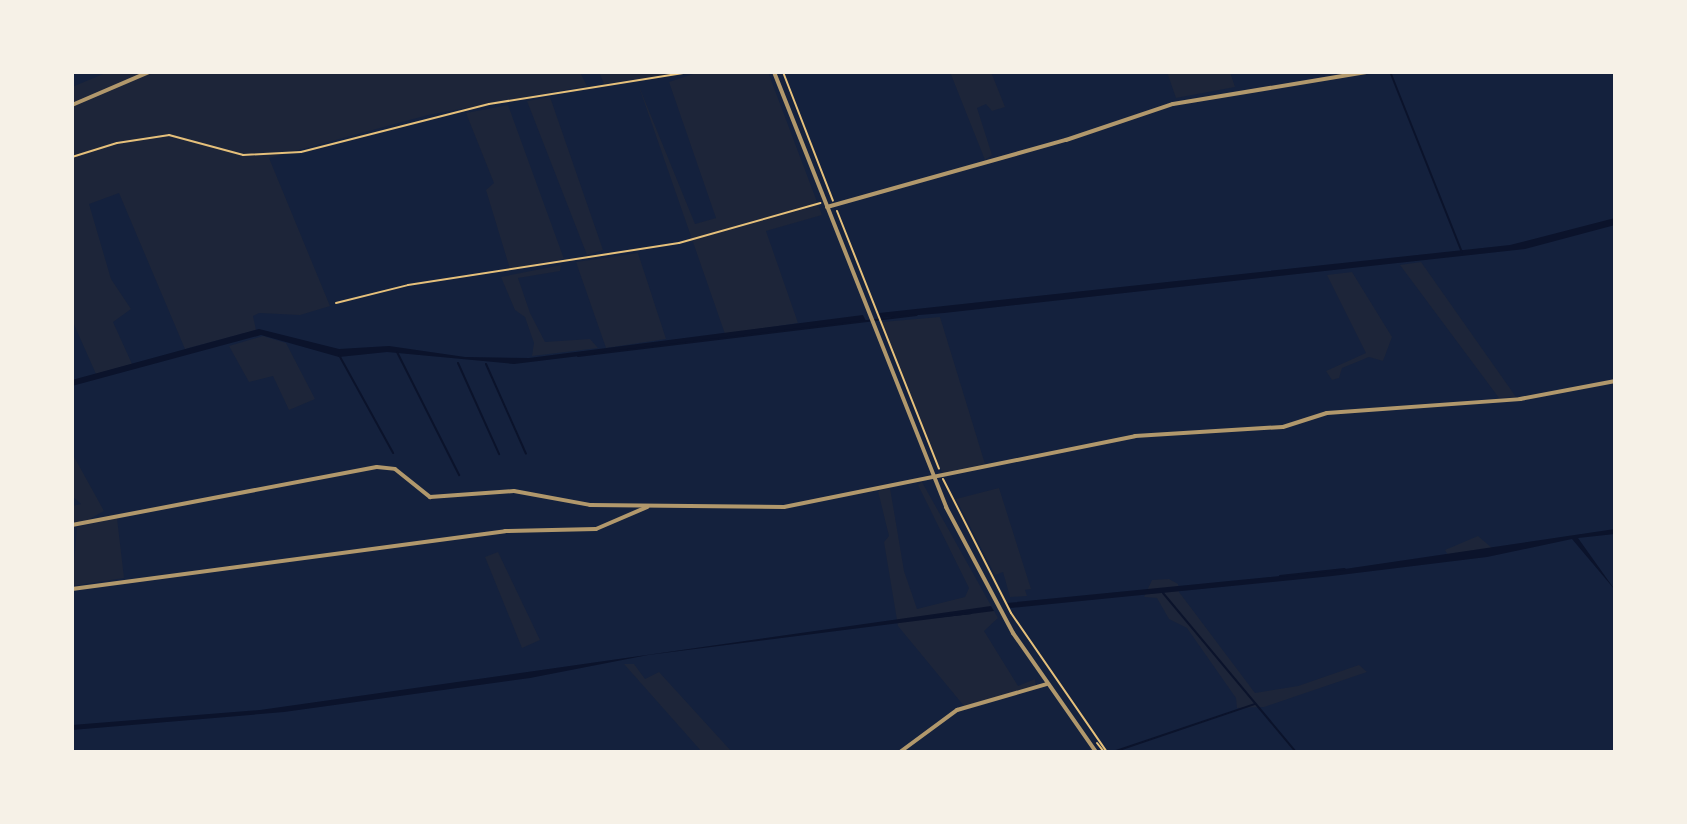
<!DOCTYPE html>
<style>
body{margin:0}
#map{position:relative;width:1687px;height:824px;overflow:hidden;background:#14213d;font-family:"Asap Condensed",sans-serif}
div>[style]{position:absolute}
.green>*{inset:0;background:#1d2539}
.water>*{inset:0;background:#0b132b}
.stream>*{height:2px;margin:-1px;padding:0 1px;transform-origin:1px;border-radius:1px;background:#0b132b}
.path>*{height:2px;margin:-1px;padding:0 1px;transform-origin:1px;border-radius:1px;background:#e5c07b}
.minor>*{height:4px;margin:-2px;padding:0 2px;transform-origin:2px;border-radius:2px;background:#b1986c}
.tertiary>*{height:4px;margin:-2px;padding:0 2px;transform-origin:2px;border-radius:2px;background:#b1986c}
span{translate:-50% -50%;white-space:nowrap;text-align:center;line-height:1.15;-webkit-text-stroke:8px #f6f1e7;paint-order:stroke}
.frame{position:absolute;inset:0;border:74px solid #f6f1e7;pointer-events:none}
</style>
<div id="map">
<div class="green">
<i style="clip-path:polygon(108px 72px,580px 72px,587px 86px,428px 115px,269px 158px,330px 306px,300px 315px,259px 313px,253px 316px,256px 330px,185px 349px,119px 193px,89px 204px,111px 279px,131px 309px,113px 322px,132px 364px,96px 374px,72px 320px,72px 87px)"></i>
<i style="clip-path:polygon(599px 72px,686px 72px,604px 84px)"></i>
<i style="clip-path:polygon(699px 72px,768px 72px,822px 215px,766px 231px,798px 323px,725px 334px,638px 84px,695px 224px,716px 218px,669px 82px)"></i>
<i style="clip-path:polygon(950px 72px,991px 72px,1005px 107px,992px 111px,986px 104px,977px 108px,992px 155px,985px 160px)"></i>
<i style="clip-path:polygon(1167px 72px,1230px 72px,1235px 87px,1176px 98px)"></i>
<i style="clip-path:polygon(550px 97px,603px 250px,587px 255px,527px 101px)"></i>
<i style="clip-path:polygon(508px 105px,564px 259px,510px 269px,486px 190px,494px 183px,466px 113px)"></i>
<i style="clip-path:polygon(638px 253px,666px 339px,606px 348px,576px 262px)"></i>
<i style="clip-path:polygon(1421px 262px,1516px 397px,1499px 398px,1400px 265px)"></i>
<i style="clip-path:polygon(561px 265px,560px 271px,518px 278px,530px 313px,545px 342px,590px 339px,598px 348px,532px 356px,534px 343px,525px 317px,515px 310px,501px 277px)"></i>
<i style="clip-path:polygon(1352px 272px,1392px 337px,1383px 361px,1369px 357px,1342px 368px,1339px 378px,1332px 380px,1326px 371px,1366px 353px,1327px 275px)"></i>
<i style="clip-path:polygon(940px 317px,985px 464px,942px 473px,882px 322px)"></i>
<i style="clip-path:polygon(263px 336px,286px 343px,315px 399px,289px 410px,273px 376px,249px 382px,229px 346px)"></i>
<i style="clip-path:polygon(72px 453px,104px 511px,84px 522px,72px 523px,72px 506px,81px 504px,72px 496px)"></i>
<i style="clip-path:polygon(922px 482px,998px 618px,984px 631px,1018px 686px,1035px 679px,1036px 687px,964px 706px,898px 626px,884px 542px,889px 536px,878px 491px,890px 488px,904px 571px,917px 609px,965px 597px,969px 588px,918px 485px)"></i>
<i style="clip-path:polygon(999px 488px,1031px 589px,1025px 590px,1027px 596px,1010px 597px,1003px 572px,995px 575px,956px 499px)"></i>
<i style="clip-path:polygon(117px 518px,124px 578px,72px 586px,77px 527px)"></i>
<i style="clip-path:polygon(1478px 536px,1492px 548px,1506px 548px,1448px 555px,1445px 550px)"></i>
<i style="clip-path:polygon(498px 552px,540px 640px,522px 648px,485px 557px)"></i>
<i style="clip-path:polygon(1169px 579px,1178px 584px,1179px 592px,1255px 693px,1298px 686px,1359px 665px,1367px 672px,1264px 707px,1237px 708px,1236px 698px,1187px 628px,1169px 619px,1157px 598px,1144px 597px,1152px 580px)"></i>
<i style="clip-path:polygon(624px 664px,634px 664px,645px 679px,659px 672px,732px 752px,702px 752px)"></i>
</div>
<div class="water">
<i style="clip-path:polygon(1615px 218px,1615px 225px,1525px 249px,944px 313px,881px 318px,879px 313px,1510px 245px)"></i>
<i style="clip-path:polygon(863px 315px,866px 321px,514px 364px,387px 352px,339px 357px,261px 335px,72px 386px,72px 380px,259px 329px,339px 349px,389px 346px,465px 357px,529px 358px)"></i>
<i style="clip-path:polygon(1615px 529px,1615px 534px,1578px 538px,1615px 590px,1572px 539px,1487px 557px,1332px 576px,1010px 608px,1007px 603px,1331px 571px)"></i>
<i style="clip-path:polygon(991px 606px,994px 611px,648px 655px,530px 678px,284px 712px,72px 730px,72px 725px,260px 710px)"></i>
</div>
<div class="stream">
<i style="left:1391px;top:74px;width:192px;rotate:68.3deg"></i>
<i style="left:397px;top:352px;width:138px;rotate:63.2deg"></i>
<i style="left:339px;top:355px;width:112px;rotate:61.1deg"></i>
<i style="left:578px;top:356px;width:341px;rotate:-6.9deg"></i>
<i style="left:458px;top:363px;width:100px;rotate:65.7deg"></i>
<i style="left:486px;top:364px;width:98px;rotate:66deg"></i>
<i style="left:1280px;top:576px;width:65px;rotate:-6.1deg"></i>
<i style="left:1163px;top:593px;width:207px;rotate:50.1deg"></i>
<i style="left:934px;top:617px;width:37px;rotate:-6deg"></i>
<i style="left:1116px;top:751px;width:147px;rotate:-18.7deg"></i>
</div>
<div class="path">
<i style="left:783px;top:72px;width:138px;rotate:68.8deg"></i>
<i style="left:72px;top:157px;width:47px;rotate:-17.3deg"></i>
<i style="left:117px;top:143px;width:53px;rotate:-8.7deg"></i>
<i style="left:169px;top:135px;width:77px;rotate:15.1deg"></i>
<i style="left:243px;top:155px;width:58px;rotate:-3deg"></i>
<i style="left:301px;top:152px;width:194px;rotate:-14.3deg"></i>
<i style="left:489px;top:104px;width:203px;rotate:-9.1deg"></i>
<i style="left:837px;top:211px;width:277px;rotate:68.4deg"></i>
<i style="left:336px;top:303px;width:74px;rotate:-14deg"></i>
<i style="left:408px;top:285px;width:274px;rotate:-8.8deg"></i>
<i style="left:679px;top:243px;width:147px;rotate:-15.8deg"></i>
<i style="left:943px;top:479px;width:150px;rotate:63.1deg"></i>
<i style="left:1011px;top:613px;width:169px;rotate:55.4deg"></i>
<i style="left:1097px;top:743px;width:11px;rotate:52deg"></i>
</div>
<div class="minor">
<i style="left:72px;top:105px;width:84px;rotate:-23.2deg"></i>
<i style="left:827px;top:207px;width:248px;rotate:-15.7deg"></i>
<i style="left:1066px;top:140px;width:113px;rotate:-18.6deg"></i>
<i style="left:1173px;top:104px;width:196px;rotate:-9.4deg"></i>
<i style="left:72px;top:525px;width:310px;rotate:-10.8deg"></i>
<i style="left:377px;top:467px;width:18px;rotate:6deg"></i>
<i style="left:395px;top:469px;width:45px;rotate:38.7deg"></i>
<i style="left:430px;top:497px;width:84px;rotate:-4.1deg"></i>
<i style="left:514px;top:491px;width:77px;rotate:10.4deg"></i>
<i style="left:590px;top:505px;width:194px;rotate:0.6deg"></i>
<i style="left:784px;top:507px;width:358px;rotate:-11.4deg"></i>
<i style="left:1135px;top:436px;width:148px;rotate:-3.5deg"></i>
<i style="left:1283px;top:427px;width:46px;rotate:-17.7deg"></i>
<i style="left:1327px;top:413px;width:194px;rotate:-4.1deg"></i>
<i style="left:1520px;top:399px;width:97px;rotate:-10.7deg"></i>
<i style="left:72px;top:589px;width:437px;rotate:-7.6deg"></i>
<i style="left:505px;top:531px;width:91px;rotate:-1.3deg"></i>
<i style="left:596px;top:529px;width:56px;rotate:-23.3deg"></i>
<i style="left:900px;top:752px;width:71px;rotate:-36.4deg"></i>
<i style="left:957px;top:710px;width:94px;rotate:-16.1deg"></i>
</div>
<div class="tertiary">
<i style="left:774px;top:72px;width:468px;rotate:68.4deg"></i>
<i style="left:946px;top:507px;width:143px;rotate:62deg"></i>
<i style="left:1013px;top:633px;width:145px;rotate:55.1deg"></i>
</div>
<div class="frame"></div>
</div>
